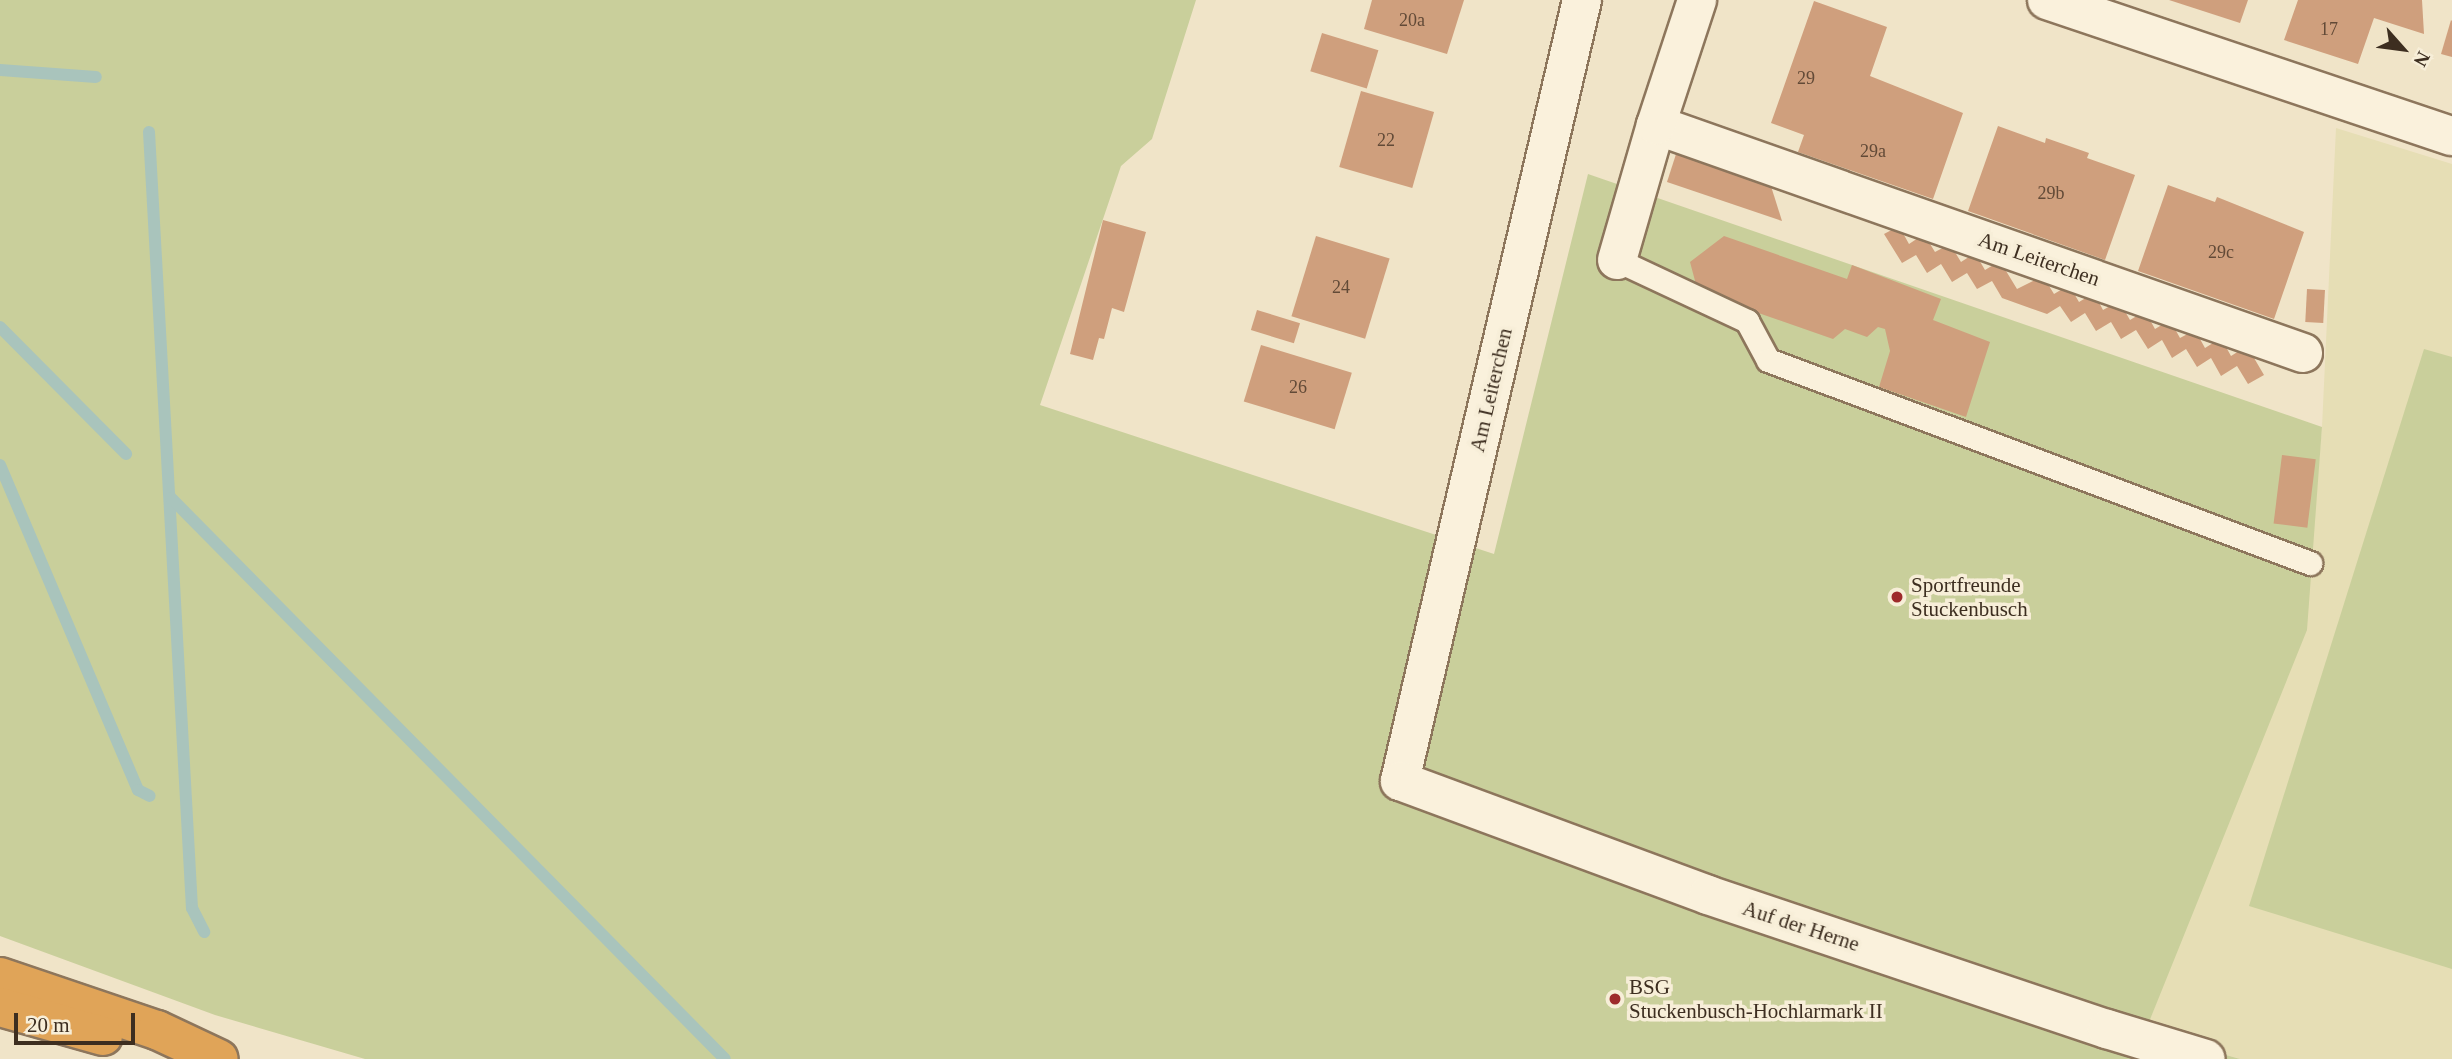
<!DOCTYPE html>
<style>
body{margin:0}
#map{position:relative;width:2452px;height:1059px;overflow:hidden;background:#f0e4c8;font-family:Georgia,serif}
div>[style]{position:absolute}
.farmland>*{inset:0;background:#e6deb5}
.green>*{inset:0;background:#c9cf9b}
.stream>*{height:12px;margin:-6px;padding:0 6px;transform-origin:6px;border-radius:6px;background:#a9c4bc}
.building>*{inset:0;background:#cf9f7d;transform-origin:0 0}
.roads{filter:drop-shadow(2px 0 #8d765c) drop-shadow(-2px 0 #8d765c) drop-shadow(0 2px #8d765c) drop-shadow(0 -2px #8d765c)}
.service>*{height:23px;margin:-11.5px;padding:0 11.5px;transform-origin:11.5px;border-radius:11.5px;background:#faf1dc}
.minor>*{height:38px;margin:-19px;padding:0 19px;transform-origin:19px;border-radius:19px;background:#faf1dc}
.motorway>*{height:38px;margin:-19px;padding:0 19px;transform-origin:19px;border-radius:19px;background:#e0a458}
.dots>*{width:19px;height:19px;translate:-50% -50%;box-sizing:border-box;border:4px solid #f7eed8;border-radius:50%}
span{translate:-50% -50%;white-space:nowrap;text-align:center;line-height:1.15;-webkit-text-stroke:7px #f7eed8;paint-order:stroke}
.number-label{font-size:18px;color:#624a37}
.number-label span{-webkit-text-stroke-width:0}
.street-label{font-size:21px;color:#3d2e20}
.poi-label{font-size:21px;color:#3d2e20}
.left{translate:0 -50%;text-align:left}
.north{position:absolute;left:2368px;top:14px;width:70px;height:70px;-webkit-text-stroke:5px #f7eed8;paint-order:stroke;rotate:118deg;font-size:19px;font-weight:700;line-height:28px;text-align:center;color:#3d2e20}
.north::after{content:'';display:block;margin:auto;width:24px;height:32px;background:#3d2e20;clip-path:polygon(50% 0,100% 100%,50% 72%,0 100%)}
.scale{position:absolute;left:14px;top:1013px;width:121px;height:32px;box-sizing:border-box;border:4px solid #3d2e20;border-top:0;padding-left:9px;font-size:21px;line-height:24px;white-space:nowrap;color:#3d2e20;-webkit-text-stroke:5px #f7eed8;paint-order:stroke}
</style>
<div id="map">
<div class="farmland">
<i style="clip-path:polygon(2336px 128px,2452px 164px,2452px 1059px,2240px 1059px,2145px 1032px,2201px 888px,2310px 563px,2322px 427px)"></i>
</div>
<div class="green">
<i style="clip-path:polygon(0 0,1196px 0,1152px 139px,1121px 166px,1040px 405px,1494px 554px,1588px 174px,2322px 427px,2307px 630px,2145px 1032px,2240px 1059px,365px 1059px,215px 1015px,0 936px)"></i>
<i style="clip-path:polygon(2424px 349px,2452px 357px,2452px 969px,2249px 906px)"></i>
</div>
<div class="stream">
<i style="left:0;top:70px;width:96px;rotate:4.2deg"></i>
<i style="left:149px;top:132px;width:777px;rotate:86.83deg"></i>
<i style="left:192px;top:908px;width:27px;rotate:63deg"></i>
<i style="left:0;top:327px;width:179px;rotate:45.2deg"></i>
<i style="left:0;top:465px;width:353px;rotate:67deg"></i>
<i style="left:138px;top:790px;width:13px;rotate:27deg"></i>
<i style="left:171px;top:498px;width:788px;rotate:45.36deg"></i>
</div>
<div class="building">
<i style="clip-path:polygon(1372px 0,1464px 0,1447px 54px,1364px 29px)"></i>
<i style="clip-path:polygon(2169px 0,2248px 0,2240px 23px)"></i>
<i style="clip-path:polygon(2298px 0,2422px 0,2424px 34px,2374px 18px,2358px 64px,2284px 40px)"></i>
<i style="clip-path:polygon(1814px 1px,1887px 27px,1870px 76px,1963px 113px,1933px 199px,1798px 152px,1804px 135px,1771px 123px)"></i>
<i style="clip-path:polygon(2451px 20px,2452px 21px,2452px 57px,2441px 54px)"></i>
<i style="left:1322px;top:33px;width:59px;height:40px;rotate:17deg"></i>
<i style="left:1361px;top:91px;width:76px;height:79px;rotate:16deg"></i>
<i style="clip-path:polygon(1998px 126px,2045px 143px,2046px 138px,2089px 153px,2087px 158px,2135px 175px,2105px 260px,1968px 211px)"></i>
<i style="clip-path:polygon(1677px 151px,1770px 183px,1782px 221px,1667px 182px)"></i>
<i style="clip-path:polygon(2168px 185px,2215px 202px,2217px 197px,2304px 232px,2274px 319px,2138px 271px)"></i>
<i style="clip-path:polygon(1103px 220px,1146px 232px,1124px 312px,1112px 308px,1104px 339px,1099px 338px,1093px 360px,1070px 354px)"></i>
<i style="clip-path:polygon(1899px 226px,1909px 244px,1924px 234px,1935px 252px,1950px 244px,1961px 262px,1975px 253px,1985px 270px,2000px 261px,2017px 289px,2043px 276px,2054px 294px,2069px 285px,2079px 302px,2094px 293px,2103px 310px,2119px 301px,2130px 320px,2145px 311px,2155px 329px,2170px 320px,2180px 338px,2195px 330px,2205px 348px,2221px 338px,2231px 356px,2247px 346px,2264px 375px,2248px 384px,2237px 366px,2221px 376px,2211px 358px,2197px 367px,2186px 349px,2172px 358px,2162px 340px,2148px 349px,2136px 330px,2121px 339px,2111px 322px,2096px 331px,2085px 313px,2071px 322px,2060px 306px,2047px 314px,2002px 298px,1992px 281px,1977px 289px,1967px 273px,1952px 282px,1941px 264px,1927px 273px,1916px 255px,1902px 263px,1884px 234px)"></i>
<i style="left:1316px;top:236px;width:77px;height:84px;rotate:17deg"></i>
<i style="clip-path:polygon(1724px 236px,1847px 279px,1852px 265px,1941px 299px,1933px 320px,1990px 342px,1966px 417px,1879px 387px,1890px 351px,1885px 329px,1878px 327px,1867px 337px,1845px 329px,1833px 339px,1698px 292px,1690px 262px)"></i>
<i style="left:2307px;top:289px;width:18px;height:33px;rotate:3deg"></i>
<i style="left:1257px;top:310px;width:45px;height:21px;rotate:17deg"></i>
<i style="left:1261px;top:345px;width:95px;height:59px;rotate:17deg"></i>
<i style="left:2282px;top:455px;width:34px;height:69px;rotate:7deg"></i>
</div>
<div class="roads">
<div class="service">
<i style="left:1617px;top:260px;width:144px;rotate:25.1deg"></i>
<i style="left:1747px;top:321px;width:44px;rotate:61.7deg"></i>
<i style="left:1768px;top:360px;width:579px;rotate:20.53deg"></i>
</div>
<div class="minor">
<i style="left:1582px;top:0;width:802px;rotate:103.12deg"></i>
<i style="left:1400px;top:781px;width:328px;rotate:20.3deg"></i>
<i style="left:1708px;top:895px;width:421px;rotate:18.6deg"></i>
<i style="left:2107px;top:1029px;width:103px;rotate:16.9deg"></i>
<i style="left:2047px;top:0;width:427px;rotate:18.6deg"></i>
<i style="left:1656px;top:125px;width:686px;rotate:19.41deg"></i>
<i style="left:1617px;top:260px;width:141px;rotate:-73.9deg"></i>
<i style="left:1656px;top:125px;width:132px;rotate:-71.8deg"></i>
</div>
<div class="motorway">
<i style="left:0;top:977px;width:166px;rotate:18.7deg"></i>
<i style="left:157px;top:1030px;width:68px;rotate:25.1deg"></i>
<i style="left:0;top:1007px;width:107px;rotate:15.7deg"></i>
</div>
</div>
<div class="dots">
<i style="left:1897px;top:597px;background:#9e2a2b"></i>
<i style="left:1615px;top:999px;background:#9e2a2b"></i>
</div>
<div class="number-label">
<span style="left:1412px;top:20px">20a</span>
<span style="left:2329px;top:29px">17</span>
<span style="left:1806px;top:78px">29</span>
<span style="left:1386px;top:140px">22</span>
<span style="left:1873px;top:151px">29a</span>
<span style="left:2051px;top:193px">29b</span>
<span style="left:2221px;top:252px">29c</span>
<span style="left:1341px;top:287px">24</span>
<span style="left:1298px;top:387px">26</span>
</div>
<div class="street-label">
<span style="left:2039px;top:259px;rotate:19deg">Am Leiterchen</span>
<span style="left:1491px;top:390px;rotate:-77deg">Am Leiterchen</span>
<span style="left:1801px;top:926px;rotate:18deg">Auf der Herne</span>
</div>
<div class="poi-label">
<span class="left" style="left:1911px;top:597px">Sportfreunde<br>Stuckenbusch</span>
<span class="left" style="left:1629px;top:999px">BSG<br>Stuckenbusch-Hochlarmark II</span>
</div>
<div class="north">N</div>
<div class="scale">20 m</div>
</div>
